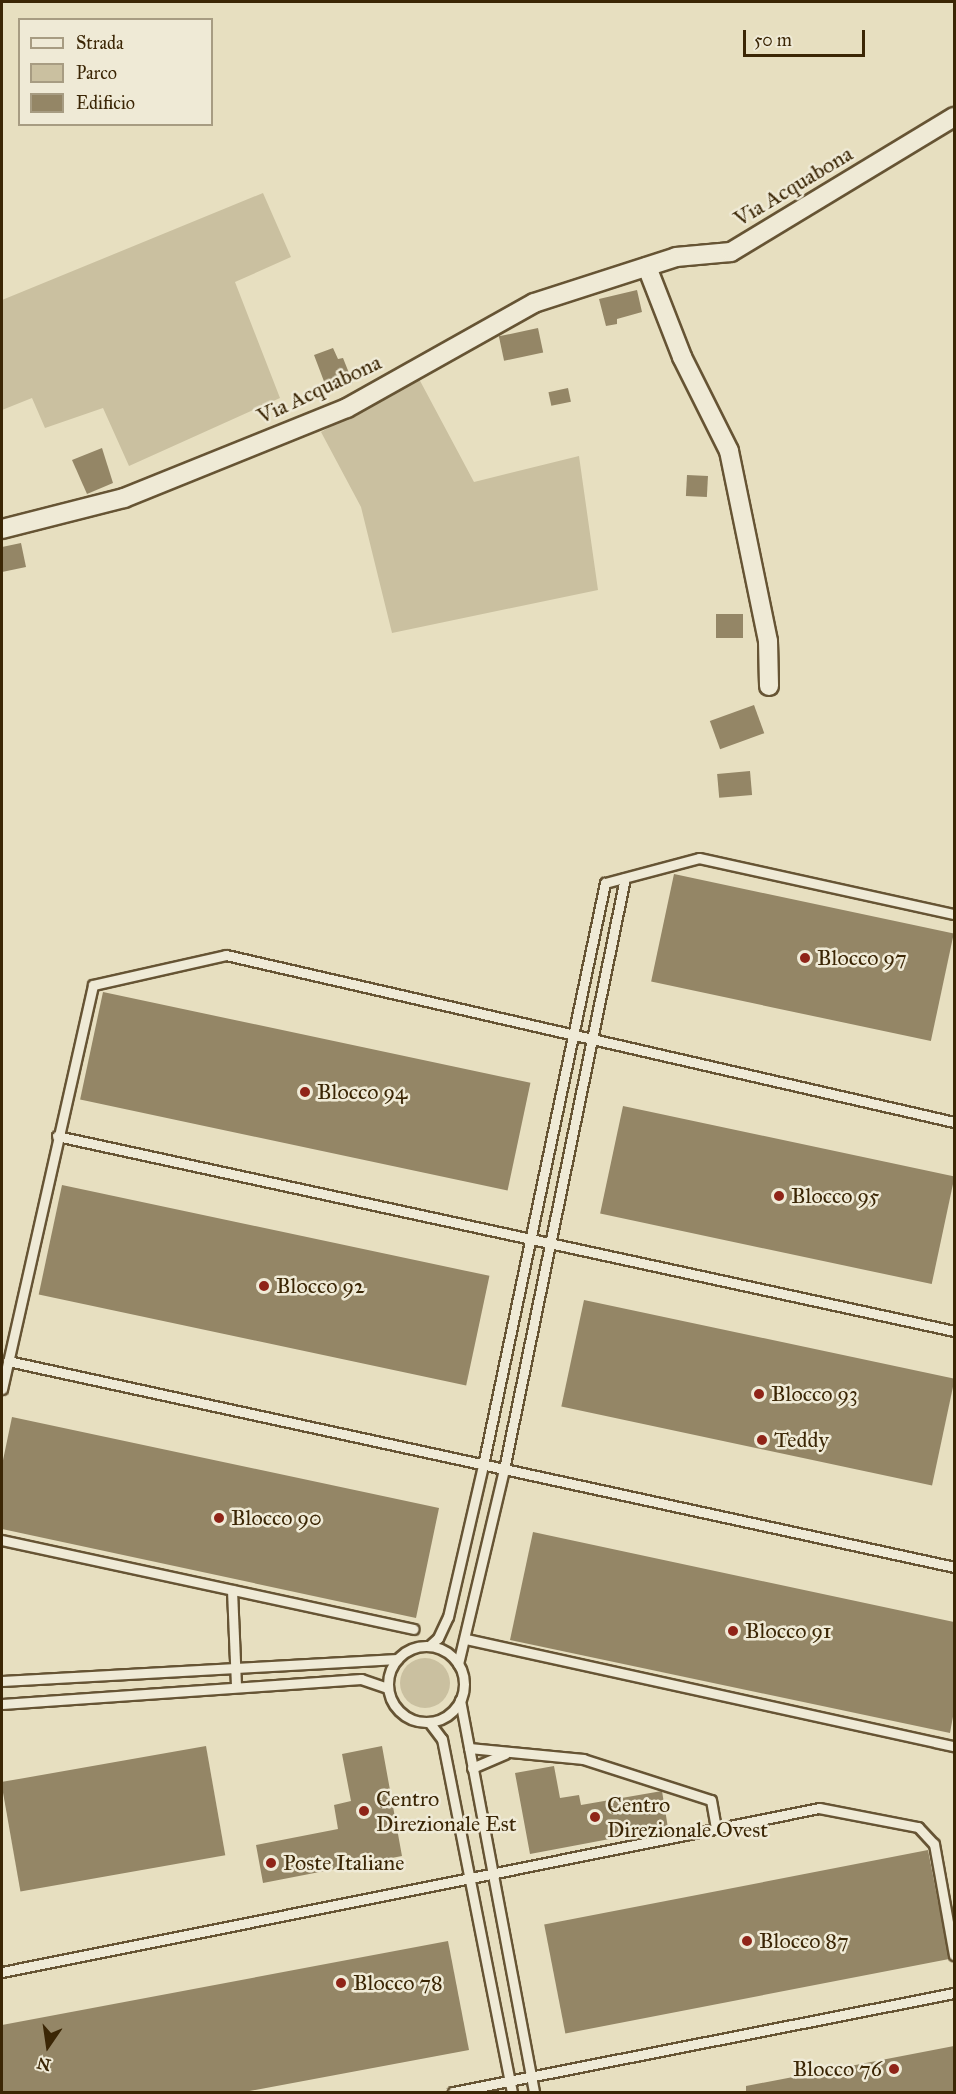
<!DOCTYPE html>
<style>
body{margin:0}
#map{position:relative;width:956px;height:2094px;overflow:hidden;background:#e7dfc0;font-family:"IM FELL Great Primer",serif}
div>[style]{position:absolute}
.green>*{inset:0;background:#cac0a0}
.round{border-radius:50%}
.building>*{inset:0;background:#948666;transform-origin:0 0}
.roads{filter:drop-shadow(2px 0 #665434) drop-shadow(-2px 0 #665434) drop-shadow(0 2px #665434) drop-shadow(0 -2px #665434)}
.lane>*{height:9px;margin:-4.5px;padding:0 4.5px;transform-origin:4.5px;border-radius:4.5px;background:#efead6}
.lane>.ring{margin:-4.5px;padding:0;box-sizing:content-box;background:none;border:9px solid #efead6;border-radius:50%}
.street>*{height:18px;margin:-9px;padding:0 9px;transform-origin:9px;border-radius:9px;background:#efead6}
.dots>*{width:16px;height:16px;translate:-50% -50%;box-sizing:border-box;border:3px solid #efead6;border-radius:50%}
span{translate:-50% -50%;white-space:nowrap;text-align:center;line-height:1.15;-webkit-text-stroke:5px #efead6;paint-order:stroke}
.street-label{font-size:22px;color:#3b2605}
.poi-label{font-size:22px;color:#3b2605}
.left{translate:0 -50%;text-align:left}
.right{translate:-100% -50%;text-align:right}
.frame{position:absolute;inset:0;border:3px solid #3b2605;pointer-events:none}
.legend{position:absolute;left:18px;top:18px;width:195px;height:108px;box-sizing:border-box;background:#efead6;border:2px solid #a79c82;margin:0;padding:8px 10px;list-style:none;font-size:18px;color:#3b2605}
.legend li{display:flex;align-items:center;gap:12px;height:30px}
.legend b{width:30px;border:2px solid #a79c82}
.north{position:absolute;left:18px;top:2016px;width:60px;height:60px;-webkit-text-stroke:4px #efead6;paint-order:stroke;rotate:193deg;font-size:16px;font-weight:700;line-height:24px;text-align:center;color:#3b2605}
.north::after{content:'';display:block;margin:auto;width:21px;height:27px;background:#3b2605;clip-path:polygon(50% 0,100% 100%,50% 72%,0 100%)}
.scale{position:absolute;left:743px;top:30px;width:122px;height:27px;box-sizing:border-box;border:3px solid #3b2605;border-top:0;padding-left:8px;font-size:18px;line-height:21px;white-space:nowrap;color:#3b2605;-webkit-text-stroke:4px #efead6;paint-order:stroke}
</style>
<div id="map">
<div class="green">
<i style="clip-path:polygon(263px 193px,291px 257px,235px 282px,280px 398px,129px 466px,103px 408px,45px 428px,32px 398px,2px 410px,2px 300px)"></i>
<i style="clip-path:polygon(418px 377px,474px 482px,579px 456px,598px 590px,392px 633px,361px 507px,321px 432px)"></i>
<i class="round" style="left:400px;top:1658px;width:50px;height:50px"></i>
</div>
<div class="building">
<i style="clip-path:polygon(637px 290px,642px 312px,617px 319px,617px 324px,606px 326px,599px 299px)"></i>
<i style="left:538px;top:328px;width:25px;height:40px;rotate:78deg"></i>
<i style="clip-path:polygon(333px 348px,338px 359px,343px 358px,353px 383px,328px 392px,314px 355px)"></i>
<i style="left:568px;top:388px;width:14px;height:20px;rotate:78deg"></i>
<i style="clip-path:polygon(102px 448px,113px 483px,87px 494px,72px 460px)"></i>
<i style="left:687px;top:475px;width:21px;height:21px;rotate:3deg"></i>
<i style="clip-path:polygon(21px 543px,26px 567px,2px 572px,2px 547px)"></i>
<i style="left:716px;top:614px;width:27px;height:24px"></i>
<i style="left:754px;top:705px;width:30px;height:47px;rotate:70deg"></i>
<i style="left:750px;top:771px;width:24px;height:33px;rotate:85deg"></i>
<i style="left:674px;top:874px;width:286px;height:110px;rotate:12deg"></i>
<i style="left:103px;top:992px;width:437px;height:110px;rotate:12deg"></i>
<i style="left:623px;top:1106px;width:339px;height:110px;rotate:12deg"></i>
<i style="left:62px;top:1185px;width:437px;height:112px;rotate:12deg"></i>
<i style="left:584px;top:1300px;width:379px;height:109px;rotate:12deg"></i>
<i style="clip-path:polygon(12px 1417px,439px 1508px,416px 1618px,2px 1529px,2px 1465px)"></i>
<i style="clip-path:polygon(533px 1532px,954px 1622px,954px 1711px,950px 1733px,510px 1640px)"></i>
<i style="left:206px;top:1746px;width:111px;height:208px;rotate:80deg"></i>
<i style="clip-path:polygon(382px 1746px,402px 1856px,263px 1883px,256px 1845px,338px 1829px,334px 1805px,351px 1801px,342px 1754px)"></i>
<i style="clip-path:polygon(554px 1766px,560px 1798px,579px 1795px,581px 1805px,662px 1791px,668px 1828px,530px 1854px,515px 1773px)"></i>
<i style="left:928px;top:1850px;width:111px;height:391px;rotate:79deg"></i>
<i style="clip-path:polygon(448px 1941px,469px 2050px,244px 2092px,2px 2092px,2px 2025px)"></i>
<i style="clip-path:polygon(954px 2046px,954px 2092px,746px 2092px,746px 2086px)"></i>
</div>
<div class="roads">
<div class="lane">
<i style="left:57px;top:1136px;width:918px;rotate:12.26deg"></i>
<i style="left:8px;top:1361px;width:968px;rotate:12.28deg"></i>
<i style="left:2px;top:1389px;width:414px;rotate:-77.3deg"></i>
<i style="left:93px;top:985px;width:136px;rotate:-12.7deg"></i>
<i style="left:226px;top:955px;width:747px;rotate:12.92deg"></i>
<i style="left:2px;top:1540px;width:421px;rotate:12.2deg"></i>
<i style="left:232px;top:1590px;width:97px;rotate:87.6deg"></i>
<i style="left:466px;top:1639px;width:500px;rotate:12.4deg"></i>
<i style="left:429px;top:1646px;width:12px;rotate:-42deg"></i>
<i style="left:438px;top:1638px;width:23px;rotate:-65deg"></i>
<i style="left:448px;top:1617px;width:156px;rotate:-77deg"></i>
<i style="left:483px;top:1465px;width:595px;rotate:-78.16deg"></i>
<i style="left:605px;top:883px;width:97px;rotate:-14.9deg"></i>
<i style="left:699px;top:858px;width:261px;rotate:12.4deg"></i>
<i class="ring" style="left:388px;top:1646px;width:67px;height:67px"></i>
<i style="left:458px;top:1664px;width:200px;rotate:-76.7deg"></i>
<i style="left:504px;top:1469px;width:603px;rotate:-78.43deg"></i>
<i style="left:2px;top:1681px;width:396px;rotate:-3.2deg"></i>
<i style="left:460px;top:1700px;width:399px;rotate:79.3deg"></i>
<i style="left:2px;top:1704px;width:360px;rotate:-4deg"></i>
<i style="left:361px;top:1679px;width:28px;rotate:19deg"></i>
<i style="left:429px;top:1722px;width:21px;rotate:53deg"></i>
<i style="left:442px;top:1739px;width:360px;rotate:78.8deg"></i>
<i style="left:469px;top:1748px;width:115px;rotate:5.5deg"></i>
<i style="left:583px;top:1759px;width:134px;rotate:17.8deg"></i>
<i style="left:711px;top:1800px;width:29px;rotate:80deg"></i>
<i style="left:472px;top:1768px;width:36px;rotate:-23deg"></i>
<i style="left:2px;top:1972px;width:833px;rotate:-11.35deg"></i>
<i style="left:819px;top:1808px;width:101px;rotate:10.9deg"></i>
<i style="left:918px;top:1827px;width:23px;rotate:47deg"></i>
<i style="left:934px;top:1844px;width:113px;rotate:79.8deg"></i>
<i style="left:453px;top:2092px;width:511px;rotate:-11.18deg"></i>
</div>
<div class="street">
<i style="left:647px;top:267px;width:97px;rotate:68.7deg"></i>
<i style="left:682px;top:357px;width:105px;rotate:63.4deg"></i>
<i style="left:729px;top:451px;width:194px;rotate:78.4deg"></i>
<i style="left:768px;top:641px;width:45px;rotate:88.7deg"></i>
<i style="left:2px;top:529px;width:126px;rotate:-14.3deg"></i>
<i style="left:124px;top:498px;width:240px;rotate:-22deg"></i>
<i style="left:347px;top:408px;width:214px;rotate:-29.3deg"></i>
<i style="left:534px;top:303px;width:149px;rotate:-17.9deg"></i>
<i style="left:676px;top:257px;width:55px;rotate:-5.2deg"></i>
<i style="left:731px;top:252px;width:261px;rotate:-31.2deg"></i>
</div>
</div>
<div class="dots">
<i style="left:805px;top:958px;background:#8f2418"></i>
<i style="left:305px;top:1092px;background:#8f2418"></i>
<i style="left:779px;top:1196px;background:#8f2418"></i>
<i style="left:264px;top:1286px;background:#8f2418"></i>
<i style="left:759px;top:1394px;background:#8f2418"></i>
<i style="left:762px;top:1440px;background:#8f2418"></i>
<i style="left:219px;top:1518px;background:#8f2418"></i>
<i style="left:733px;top:1631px;background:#8f2418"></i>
<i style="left:364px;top:1811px;background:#8f2418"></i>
<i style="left:595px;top:1817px;background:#8f2418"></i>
<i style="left:271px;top:1863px;background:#8f2418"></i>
<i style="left:747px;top:1941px;background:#8f2418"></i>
<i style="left:341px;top:1983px;background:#8f2418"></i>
<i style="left:894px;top:2069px;background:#8f2418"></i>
</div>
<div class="street-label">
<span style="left:793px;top:186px;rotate:-31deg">Via Acquabona</span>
<span style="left:319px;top:389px;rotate:-25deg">Via Acquabona</span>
</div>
<div class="poi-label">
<span class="left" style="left:817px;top:958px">Blocco 97</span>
<span class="left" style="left:317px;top:1092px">Blocco 94</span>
<span class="left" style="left:791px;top:1196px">Blocco 95</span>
<span class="left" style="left:276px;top:1286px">Blocco 92</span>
<span class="left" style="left:771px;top:1394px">Blocco 93</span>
<span class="left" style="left:774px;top:1440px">Teddy</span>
<span class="left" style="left:231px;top:1518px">Blocco 90</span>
<span class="left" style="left:745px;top:1631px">Blocco 91</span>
<span class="left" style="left:376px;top:1811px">Centro<br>Direzionale Est</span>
<span class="left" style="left:607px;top:1817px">Centro<br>Direzionale Ovest</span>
<span class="left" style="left:283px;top:1863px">Poste Italiane</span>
<span class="left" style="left:759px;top:1941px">Blocco 87</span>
<span class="left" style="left:353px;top:1983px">Blocco 78</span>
<span class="right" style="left:882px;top:2069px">Blocco 76</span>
</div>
<div class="frame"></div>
<ul class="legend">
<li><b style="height:8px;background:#efead6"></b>Strada</li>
<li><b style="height:16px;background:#cac0a0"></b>Parco</li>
<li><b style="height:16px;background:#948666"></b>Edificio</li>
</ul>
<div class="north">N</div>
<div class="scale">50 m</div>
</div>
